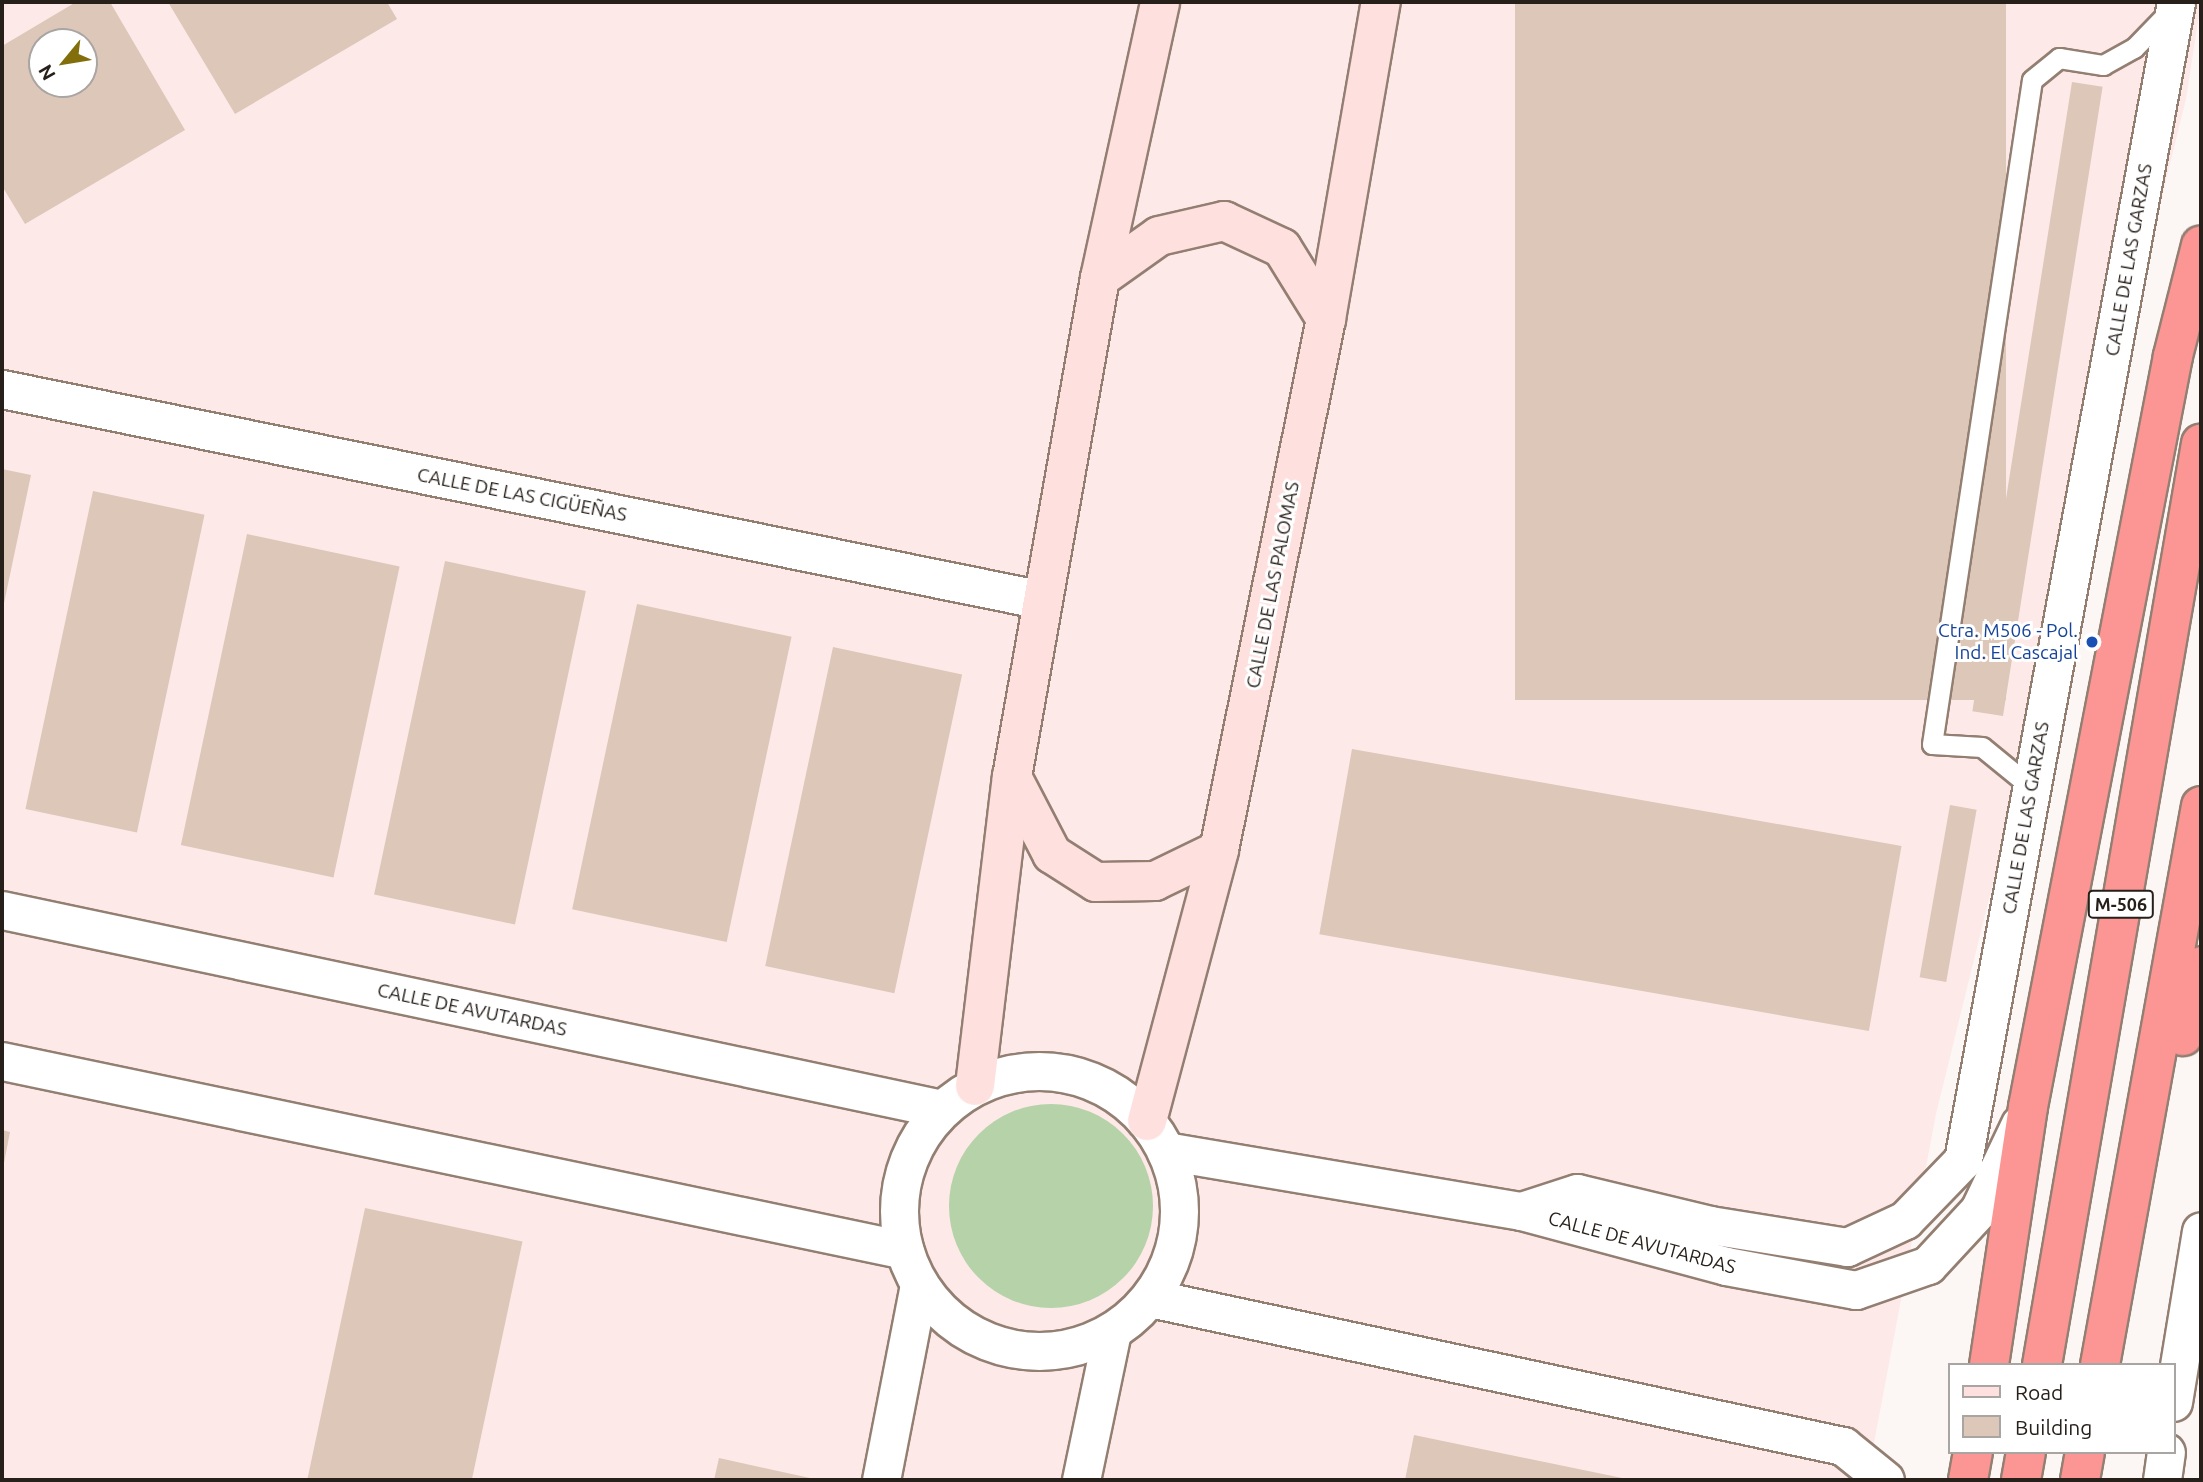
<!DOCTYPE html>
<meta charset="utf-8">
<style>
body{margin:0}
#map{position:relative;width:2203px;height:1482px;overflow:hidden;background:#fcf7f5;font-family:Ubuntu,sans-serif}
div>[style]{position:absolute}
.industrial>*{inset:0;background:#fee9e9}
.green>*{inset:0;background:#b6d2a8}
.round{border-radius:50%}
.building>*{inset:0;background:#ddc7b9;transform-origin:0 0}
.roads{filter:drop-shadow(2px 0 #937f72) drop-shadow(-2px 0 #937f72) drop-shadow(0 2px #937f72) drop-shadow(0 -2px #937f72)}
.lane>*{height:19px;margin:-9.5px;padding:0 9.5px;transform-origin:9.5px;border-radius:9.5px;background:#fff}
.street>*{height:37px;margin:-18.5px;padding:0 18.5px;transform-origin:18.5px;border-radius:18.5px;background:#fff}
.street>.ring{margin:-18.5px;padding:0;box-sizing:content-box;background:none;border:37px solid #fff;border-radius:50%}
.secondary>*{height:38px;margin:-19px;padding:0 19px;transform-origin:19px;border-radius:19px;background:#fee0df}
.highway>*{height:38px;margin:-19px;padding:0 19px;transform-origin:19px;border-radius:19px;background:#fb9694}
.dots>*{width:19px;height:19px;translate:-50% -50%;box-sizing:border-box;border:4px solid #fff;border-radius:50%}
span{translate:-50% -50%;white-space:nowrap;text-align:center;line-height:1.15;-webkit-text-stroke:6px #fff;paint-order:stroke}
.shield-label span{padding:2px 5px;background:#fff;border:2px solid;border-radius:5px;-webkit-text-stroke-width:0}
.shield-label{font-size:18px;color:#271f1a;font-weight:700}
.street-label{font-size:19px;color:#271f1a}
.transit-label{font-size:19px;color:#164399}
.right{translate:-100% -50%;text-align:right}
.frame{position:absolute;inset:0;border:4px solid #271f1a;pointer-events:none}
.legend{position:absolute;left:1948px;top:1363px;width:228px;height:91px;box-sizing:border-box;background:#fff;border:2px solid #a9a5a3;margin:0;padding:9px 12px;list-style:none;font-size:21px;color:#271f1a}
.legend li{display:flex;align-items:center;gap:14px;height:35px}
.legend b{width:35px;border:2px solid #a9a5a3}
.north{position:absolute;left:28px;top:28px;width:70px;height:70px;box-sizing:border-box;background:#fff;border:2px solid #a9a5a3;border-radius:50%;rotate:240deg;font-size:19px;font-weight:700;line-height:28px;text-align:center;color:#271f1a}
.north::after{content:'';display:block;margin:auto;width:24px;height:32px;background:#826e0a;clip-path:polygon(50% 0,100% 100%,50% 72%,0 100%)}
</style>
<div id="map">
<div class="industrial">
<i style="clip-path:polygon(evenodd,2px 2px,2201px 2px,2186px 99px,1936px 1114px,1867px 1480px,2px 1480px,2px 2px,42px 42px,84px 42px,84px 84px,42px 84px,42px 42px)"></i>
</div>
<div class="green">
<i class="round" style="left:949px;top:1104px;width:204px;height:204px"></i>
</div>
<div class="building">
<i style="clip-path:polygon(evenodd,76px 2px,110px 2px,185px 130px,25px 224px,2px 186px,2px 46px,76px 2px,42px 42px,84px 42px,84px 84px,42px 84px,42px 42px)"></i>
<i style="clip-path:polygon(168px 2px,387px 2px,397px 19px,235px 114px)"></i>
<i style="left:1515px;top:2px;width:491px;height:698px"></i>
<i style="left:2072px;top:82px;width:31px;height:637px;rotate:9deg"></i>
<i style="clip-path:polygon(2px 469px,31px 475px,3px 608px,2px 608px)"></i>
<i style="left:93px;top:491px;width:114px;height:325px;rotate:12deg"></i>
<i style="left:247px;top:534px;width:156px;height:318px;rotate:12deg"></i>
<i style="left:445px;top:561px;width:144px;height:341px;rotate:12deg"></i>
<i style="left:637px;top:604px;width:158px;height:312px;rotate:12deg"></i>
<i style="left:833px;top:647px;width:132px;height:326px;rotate:12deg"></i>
<i style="left:1352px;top:749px;width:558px;height:188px;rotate:10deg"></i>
<i style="left:1950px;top:805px;width:27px;height:175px;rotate:10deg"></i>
<i style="clip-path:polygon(2px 1130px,10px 1132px,3px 1168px,2px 1168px)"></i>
<i style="left:365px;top:1208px;width:161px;height:278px;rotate:12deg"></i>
<i style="clip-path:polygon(1414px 1435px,1627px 1479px,1627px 1480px,1405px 1480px)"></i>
<i style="clip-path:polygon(719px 1458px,810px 1478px,810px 1480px,714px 1480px)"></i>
</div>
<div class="roads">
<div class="lane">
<i style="left:2031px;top:787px;width:63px;rotate:-140.8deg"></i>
<i style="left:1982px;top:747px;width:50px;rotate:-176.6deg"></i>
<i style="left:1932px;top:744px;width:671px;rotate:-81.44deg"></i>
<i style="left:2032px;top:80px;width:35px;rotate:-39deg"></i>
<i style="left:2059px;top:58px;width:45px;rotate:9deg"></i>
<i style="left:2103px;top:65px;width:35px;rotate:-29deg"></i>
<i style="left:2134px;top:48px;width:52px;rotate:-45.8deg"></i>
</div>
<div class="street">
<i style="left:2px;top:389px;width:1062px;rotate:11.46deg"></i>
<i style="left:2px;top:910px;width:961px;rotate:11.95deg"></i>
<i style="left:2px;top:1061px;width:922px;rotate:11.83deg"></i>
<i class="ring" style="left:899px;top:1071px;width:243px;height:243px"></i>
<i style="left:1166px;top:1151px;width:360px;rotate:9.6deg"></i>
<i style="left:1521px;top:1211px;width:212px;rotate:15deg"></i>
<i style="left:1726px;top:1266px;width:132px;rotate:10.5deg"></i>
<i style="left:1856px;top:1290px;width:76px;rotate:-19.1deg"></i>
<i style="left:1928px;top:1265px;width:75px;rotate:-47.2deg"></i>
<i style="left:1979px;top:1210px;width:95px;rotate:-64.5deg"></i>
<i style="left:1521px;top:1211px;width:59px;rotate:-17.8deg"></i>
<i style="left:1577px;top:1193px;width:137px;rotate:13.5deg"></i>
<i style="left:1710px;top:1225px;width:139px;rotate:9.1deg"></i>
<i style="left:1847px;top:1247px;width:64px;rotate:-25deg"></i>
<i style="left:1905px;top:1220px;width:83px;rotate:-46deg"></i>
<i style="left:1963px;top:1160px;width:1177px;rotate:-79.58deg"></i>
<i style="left:1150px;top:1298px;width:709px;rotate:12.06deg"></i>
<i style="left:1843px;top:1446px;width:54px;rotate:39deg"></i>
<i style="left:2173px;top:1402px;width:173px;rotate:-80.7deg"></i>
<i style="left:881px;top:1480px;width:199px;rotate:-79deg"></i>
<i style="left:1081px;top:1480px;width:151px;rotate:-78.2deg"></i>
<i style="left:2162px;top:1480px;width:28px;rotate:-82deg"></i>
</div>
<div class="secondary">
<i style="left:1100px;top:278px;width:72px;rotate:-35.4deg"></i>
<i style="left:1159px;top:236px;width:67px;rotate:-13deg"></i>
<i style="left:1224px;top:221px;width:64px;rotate:25deg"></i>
<i style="left:1282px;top:248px;width:84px;rotate:58.2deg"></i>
<i style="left:1012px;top:777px;width:87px;rotate:62.5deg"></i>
<i style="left:1052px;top:854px;width:52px;rotate:32.5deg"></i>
<i style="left:1096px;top:882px;width:59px;rotate:-1deg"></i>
<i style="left:1155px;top:881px;width:71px;rotate:-25.8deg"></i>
<i style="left:975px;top:1086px;width:311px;rotate:-83.2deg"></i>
<i style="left:1012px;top:777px;width:507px;rotate:-80deg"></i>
<i style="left:1100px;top:278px;width:282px;rotate:-77.7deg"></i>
<i style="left:1147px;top:1121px;width:280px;rotate:-75.1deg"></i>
<i style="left:1219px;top:850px;width:542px;rotate:-78.61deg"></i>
<i style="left:1326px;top:319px;width:322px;rotate:-80.2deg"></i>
</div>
<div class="highway">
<i style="left:2183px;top:1036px;width:72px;rotate:-75.6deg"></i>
<i style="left:1989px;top:1365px;width:261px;rotate:-81.4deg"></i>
<i style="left:2028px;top:1107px;width:765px;rotate:-79.07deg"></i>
<i style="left:2173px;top:356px;width:114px;rotate:-75.8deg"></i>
<i style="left:2042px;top:1365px;width:935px;rotate:-80.21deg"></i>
<i style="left:2100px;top:1365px;width:568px;rotate:-79.76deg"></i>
<i style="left:1968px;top:1480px;width:28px;rotate:-80deg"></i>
<i style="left:2021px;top:1480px;width:28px;rotate:-80deg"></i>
<i style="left:2080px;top:1480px;width:28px;rotate:-80deg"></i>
</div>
</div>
<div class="dots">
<i style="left:2092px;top:642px;background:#1a4fb4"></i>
</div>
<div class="shield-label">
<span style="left:2121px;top:904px">M-506</span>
</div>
<div class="street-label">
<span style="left:2129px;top:260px;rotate:-80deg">CALLE DE LAS GARZAS</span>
<span style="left:522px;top:495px;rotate:11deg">CALLE DE LAS CIGÜEÑAS</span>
<span style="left:1273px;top:585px;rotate:-79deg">CALLE DE LAS PALOMAS</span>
<span style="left:2026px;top:818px;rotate:-80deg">CALLE DE LAS GARZAS</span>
<span style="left:472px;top:1010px;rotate:12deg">CALLE DE AVUTARDAS</span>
<span style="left:1642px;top:1243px;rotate:15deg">CALLE DE AVUTARDAS</span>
</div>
<div class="transit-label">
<span class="right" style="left:2078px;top:642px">Ctra. M506 - Pol.<br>Ind. El Cascajal</span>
</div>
<div class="frame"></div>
<ul class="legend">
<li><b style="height:9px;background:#fee0df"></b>Road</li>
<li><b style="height:19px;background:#ddc7b9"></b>Building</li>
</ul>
<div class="north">N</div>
</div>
